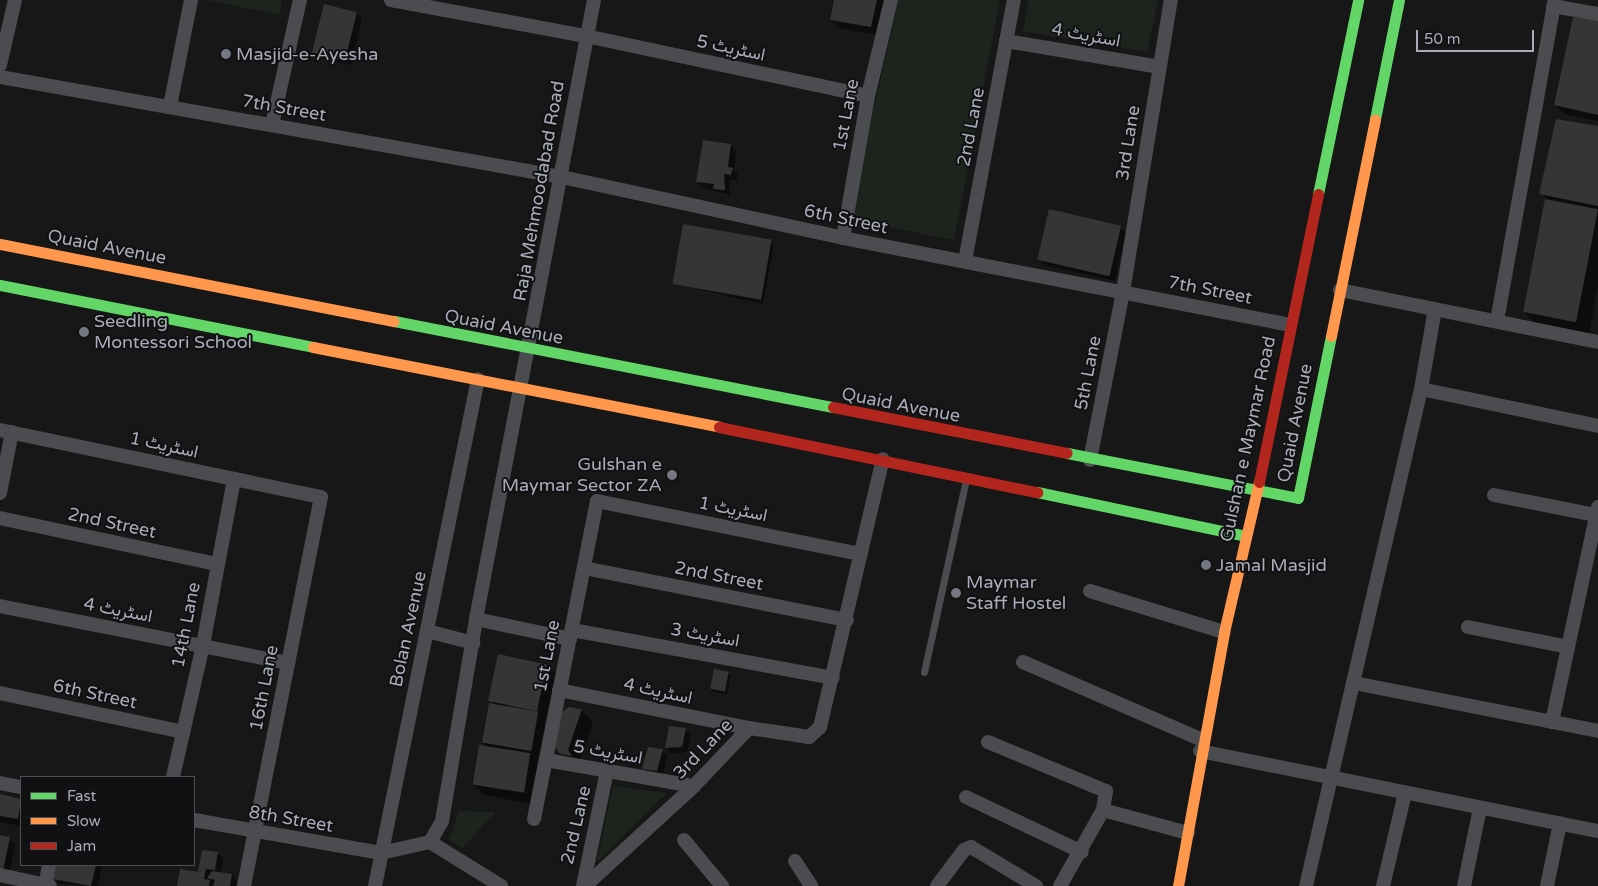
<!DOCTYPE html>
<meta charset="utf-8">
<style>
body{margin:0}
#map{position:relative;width:1598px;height:886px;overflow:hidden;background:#171717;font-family:"Varela Round",Vazirmatn,sans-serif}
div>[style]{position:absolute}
.green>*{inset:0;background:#1d241e}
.shadow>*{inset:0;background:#0007}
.building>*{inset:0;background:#353536;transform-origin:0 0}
.lane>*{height:7px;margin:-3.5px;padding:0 3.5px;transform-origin:3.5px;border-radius:3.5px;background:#4b4c50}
.street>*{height:14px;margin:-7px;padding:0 7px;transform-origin:7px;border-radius:7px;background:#4b4c50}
.fast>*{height:11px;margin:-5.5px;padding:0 5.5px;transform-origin:5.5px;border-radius:5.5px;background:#63d668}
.slow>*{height:11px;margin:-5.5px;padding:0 5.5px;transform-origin:5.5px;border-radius:5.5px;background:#ff974d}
.jam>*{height:11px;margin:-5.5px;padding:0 5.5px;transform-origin:5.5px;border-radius:5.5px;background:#b3261e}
.dots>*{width:14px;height:14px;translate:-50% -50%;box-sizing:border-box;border:2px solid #111113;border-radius:50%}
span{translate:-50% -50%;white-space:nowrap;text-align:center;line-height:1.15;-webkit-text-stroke:4px #111113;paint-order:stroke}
.street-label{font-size:18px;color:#a8adb8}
.poi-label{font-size:18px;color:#a8adb8}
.left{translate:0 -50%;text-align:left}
.right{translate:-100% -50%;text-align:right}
.legend{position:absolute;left:20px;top:776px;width:175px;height:90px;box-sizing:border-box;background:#111113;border:1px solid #4d4f55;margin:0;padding:6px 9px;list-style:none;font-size:15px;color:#a8adb8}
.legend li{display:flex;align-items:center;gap:10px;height:25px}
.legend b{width:25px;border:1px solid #4d4f55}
.scale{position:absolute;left:1416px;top:30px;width:118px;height:22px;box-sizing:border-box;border:2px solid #a8adb8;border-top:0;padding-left:6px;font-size:15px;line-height:18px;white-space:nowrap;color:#a8adb8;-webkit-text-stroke:4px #111113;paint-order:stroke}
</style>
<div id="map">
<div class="green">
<i style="clip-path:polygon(208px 0,282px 0,279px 15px)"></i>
<i style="clip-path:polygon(899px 0,1000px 0,954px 240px,848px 219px)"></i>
<i style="clip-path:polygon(1029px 0,1158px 0,1147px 52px,1023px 31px)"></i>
<i style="clip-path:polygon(613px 786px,667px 793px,597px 862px)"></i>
<i style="clip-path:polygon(459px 811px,496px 812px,462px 848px,449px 840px)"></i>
</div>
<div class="shadow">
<i style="clip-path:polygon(835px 0,887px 0,879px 35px,840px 28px,831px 20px)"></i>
<i style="clip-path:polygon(356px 13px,362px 18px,351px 65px,320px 58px,314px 52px)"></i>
<i style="clip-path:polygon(1598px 23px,1598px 121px,1564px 114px,1555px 105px)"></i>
<i style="clip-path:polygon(1598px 127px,1598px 286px,1589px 334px,1535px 323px,1523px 311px,1547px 199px,1541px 193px)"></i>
<i style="clip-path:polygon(730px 145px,736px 150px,734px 171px,738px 175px,736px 180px,729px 179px,730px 195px,703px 188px,697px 182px)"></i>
<i style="clip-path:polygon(1120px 227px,1126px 232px,1115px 281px,1044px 265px,1039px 260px)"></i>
<i style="clip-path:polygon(771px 241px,774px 244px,763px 304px,671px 283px)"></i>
<i style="clip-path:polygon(499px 656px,547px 665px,558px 677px,549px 720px,543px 719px,549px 725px,541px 761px,535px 760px,541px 766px,533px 804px,484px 795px,473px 784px,487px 747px,482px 742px,495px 705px,490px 700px)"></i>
<i style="clip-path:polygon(728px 673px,731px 676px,727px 694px,713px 692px,711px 689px)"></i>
<i style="clip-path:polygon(581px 710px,593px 722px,579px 763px,573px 766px,561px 754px)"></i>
<i style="clip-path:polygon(685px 729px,691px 735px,687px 752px,671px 753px,666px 747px)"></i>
<i style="clip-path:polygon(662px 750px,667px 756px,663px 776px,649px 774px,643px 768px)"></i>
<i style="clip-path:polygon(0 796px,21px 801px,21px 826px,0 822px)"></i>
<i style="clip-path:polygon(0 836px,15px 844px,9px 876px,0 874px)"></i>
<i style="clip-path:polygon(203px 851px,218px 853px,223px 859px,220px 875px,232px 875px,237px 881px,236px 886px,178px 886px,199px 874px)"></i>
<i style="clip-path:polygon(58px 865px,102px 865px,98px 886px,60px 884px,55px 878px)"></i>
</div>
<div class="building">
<i style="clip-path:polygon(834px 0,877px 0,871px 27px,830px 20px)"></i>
<i style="left:324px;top:4px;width:34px;height:50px;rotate:14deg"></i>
<i style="clip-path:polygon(1573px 17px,1598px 21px,1598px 115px,1554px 105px)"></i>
<i style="clip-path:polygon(1556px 119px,1598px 126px,1598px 206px,1539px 194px)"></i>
<i style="clip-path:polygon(703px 140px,731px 144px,728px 167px,733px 168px,731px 175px,724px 174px,725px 190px,713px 189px,714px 184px,696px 182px)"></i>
<i style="left:1545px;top:199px;width:54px;height:115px;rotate:11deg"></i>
<i style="left:1049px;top:209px;width:74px;height:52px;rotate:13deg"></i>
<i style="left:683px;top:224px;width:90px;height:61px;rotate:10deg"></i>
<i style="left:498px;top:654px;width:50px;height:48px;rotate:12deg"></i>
<i style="left:714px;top:669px;width:15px;height:20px;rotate:11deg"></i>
<i style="left:489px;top:703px;width:50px;height:40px;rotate:10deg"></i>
<i style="clip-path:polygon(569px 707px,582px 709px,568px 750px,572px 756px,560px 754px,554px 746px,561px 713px)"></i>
<i style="clip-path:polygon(669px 726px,686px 728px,682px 747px,665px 748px)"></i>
<i style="left:479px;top:745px;width:52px;height:40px;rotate:9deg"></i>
<i style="clip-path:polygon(648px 747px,663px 749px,657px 771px,642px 769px)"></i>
<i style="clip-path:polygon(0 794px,21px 799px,18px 819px,0 816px)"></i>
<i style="clip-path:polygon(0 835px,10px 837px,3px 871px,0 870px)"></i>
<i style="clip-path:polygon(202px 850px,218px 852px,215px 870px,206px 869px,204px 879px,210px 880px,209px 886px,177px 886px,180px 869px,198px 872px)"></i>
<i style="clip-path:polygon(56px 865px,96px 865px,91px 886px,53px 879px)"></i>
<i style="clip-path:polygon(212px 871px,232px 874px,230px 886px,213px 886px,215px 880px,207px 878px)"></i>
</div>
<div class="lane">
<i style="left:924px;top:672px;width:198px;rotate:-77.7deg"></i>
</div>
<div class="street">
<i style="left:391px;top:0;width:198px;rotate:10.5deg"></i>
<i style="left:586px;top:36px;width:288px;rotate:12deg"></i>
<i style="left:1553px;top:6px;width:46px;rotate:10.1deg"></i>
<i style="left:1006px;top:41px;width:156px;rotate:9.6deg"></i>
<i style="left:0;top:65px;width:67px;rotate:-77deg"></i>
<i style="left:0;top:77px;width:571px;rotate:10.09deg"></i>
<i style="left:562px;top:177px;width:288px;rotate:12.2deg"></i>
<i style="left:843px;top:238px;width:455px;rotate:11deg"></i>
<i style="left:170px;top:106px;width:108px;rotate:-78.8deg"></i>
<i style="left:272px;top:125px;width:128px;rotate:-77.4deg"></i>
<i style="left:843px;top:238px;width:144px;rotate:-80deg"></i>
<i style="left:868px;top:96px;width:99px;rotate:-76.5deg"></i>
<i style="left:965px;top:261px;width:266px;rotate:-79.4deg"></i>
<i style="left:1340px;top:290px;width:263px;rotate:11.4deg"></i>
<i style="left:1497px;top:321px;width:326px;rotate:-79.8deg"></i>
<i style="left:1421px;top:389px;width:181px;rotate:11.8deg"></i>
<i style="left:0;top:430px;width:328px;rotate:11.8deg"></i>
<i style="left:321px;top:497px;width:397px;rotate:101.2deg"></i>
<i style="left:1090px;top:460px;width:171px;rotate:-78.9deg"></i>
<i style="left:1123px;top:292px;width:296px;rotate:-80.7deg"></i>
<i style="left:0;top:493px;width:62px;rotate:-78.9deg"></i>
<i style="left:1494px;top:495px;width:104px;rotate:11.1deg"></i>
<i style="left:0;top:518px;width:222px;rotate:12deg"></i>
<i style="left:584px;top:568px;width:268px;rotate:11.2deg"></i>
<i style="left:1090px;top:591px;width:140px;rotate:17deg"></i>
<i style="left:0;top:606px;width:294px;rotate:11.2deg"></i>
<i style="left:476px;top:619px;width:96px;rotate:12deg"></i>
<i style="left:1468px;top:627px;width:102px;rotate:11.3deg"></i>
<i style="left:572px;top:630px;width:265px;rotate:10.4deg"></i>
<i style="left:427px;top:631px;width:48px;rotate:14.6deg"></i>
<i style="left:1023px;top:662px;width:195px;rotate:23.5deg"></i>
<i style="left:1354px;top:683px;width:249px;rotate:11.1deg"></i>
<i style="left:559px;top:690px;width:194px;rotate:11.3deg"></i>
<i style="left:0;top:693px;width:187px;rotate:12deg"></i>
<i style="left:1552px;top:722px;width:220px;rotate:-77.9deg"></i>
<i style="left:988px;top:742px;width:128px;rotate:22.6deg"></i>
<i style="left:1106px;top:791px;width:19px;rotate:99deg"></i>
<i style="left:1103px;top:810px;width:87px;rotate:119.5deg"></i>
<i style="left:1200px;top:751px;width:406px;rotate:11.4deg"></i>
<i style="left:546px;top:760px;width:150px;rotate:10deg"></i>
<i style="left:173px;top:777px;width:135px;rotate:-77.2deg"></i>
<i style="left:203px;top:645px;width:169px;rotate:-79.4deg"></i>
<i style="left:0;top:783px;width:21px;rotate:11deg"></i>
<i style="left:966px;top:797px;width:128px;rotate:25.4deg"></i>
<i style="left:1103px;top:810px;width:88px;rotate:15.1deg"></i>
<i style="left:534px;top:819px;width:324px;rotate:-78.8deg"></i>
<i style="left:597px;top:501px;width:269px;rotate:11.4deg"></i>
<i style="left:194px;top:820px;width:190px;rotate:10deg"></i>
<i style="left:381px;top:853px;width:50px;rotate:-12.7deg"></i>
<i style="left:430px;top:842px;width:84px;rotate:31.8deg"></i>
<i style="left:684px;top:840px;width:60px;rotate:50.4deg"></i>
<i style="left:430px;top:842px;width:24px;rotate:-60deg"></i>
<i style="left:442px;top:821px;width:205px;rotate:-80.4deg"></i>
<i style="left:476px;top:619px;width:630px;rotate:-79.21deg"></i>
<i style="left:795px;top:861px;width:30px;rotate:57deg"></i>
<i style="left:0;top:875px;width:51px;rotate:12.4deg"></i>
<i style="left:45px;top:886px;width:21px;rotate:-79deg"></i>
<i style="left:375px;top:886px;width:517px;rotate:-78.52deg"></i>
<i style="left:583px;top:886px;width:117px;rotate:-78.2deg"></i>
<i style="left:585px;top:886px;width:148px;rotate:-42.5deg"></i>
<i style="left:694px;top:786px;width:80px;rotate:-46.5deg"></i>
<i style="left:749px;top:728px;width:61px;rotate:8.5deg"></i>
<i style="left:809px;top:737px;width:15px;rotate:-42deg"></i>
<i style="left:820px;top:727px;width:275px;rotate:-76.8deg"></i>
<i style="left:937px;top:886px;width:45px;rotate:-53.1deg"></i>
<i style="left:964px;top:850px;width:8px;rotate:-23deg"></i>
<i style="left:971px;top:847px;width:76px;rotate:31deg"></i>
<i style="left:1306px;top:886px;width:510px;rotate:-76.97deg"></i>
<i style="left:1421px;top:389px;width:81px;rotate:-80.1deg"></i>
<i style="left:1383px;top:886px;width:96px;rotate:-76.7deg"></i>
<i style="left:1464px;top:886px;width:80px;rotate:-78.4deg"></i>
<i style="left:1547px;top:886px;width:64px;rotate:-78.3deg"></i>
</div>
<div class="fast">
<i style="left:1375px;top:119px;width:121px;rotate:-78.6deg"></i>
<i style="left:1318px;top:194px;width:198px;rotate:-78.3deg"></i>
<i style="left:0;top:285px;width:319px;rotate:11.2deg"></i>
<i style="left:394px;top:321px;width:447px;rotate:11.1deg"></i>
<i style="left:1067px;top:453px;width:235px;rotate:11deg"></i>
<i style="left:1298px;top:498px;width:165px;rotate:-78.5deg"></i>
<i style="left:1037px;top:492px;width:213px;rotate:11.9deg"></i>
</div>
<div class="slow">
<i style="left:0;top:244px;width:401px;rotate:11.1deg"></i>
<i style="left:1331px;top:336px;width:221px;rotate:-78.5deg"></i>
<i style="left:313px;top:347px;width:414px;rotate:11.1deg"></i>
<i style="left:1178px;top:886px;width:258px;rotate:-79.7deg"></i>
<i style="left:1224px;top:632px;width:154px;rotate:-76.9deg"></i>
</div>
<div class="jam">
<i style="left:833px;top:407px;width:238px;rotate:11.1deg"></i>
<i style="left:719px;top:427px;width:325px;rotate:11.6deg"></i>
<i style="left:1259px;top:482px;width:294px;rotate:-78.4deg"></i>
</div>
<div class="dots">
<i style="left:226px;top:54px;background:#757880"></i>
<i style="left:84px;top:332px;background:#757880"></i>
<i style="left:672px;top:475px;background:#757880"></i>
<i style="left:1206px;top:565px;background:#757880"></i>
<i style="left:956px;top:593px;background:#757880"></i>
</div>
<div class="street-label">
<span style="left:1086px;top:35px;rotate:10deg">اسٹریٹ 4</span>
<span style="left:731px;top:48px;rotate:12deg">اسٹریٹ 5</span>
<span style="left:284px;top:108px;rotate:10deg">7th Street</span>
<span style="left:846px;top:115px;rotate:-79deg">1st Lane</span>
<span style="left:971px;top:127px;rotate:-79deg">2nd Lane</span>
<span style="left:1128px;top:143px;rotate:-81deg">3rd Lane</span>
<span style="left:539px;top:191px;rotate:-80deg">Raja Mehmoodabad Road</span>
<span style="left:846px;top:219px;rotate:12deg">6th Street</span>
<span style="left:107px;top:247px;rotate:11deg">Quaid Avenue</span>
<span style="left:1210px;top:290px;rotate:11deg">7th Street</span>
<span style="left:504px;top:327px;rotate:11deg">Quaid Avenue</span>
<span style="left:1088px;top:373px;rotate:-79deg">5th Lane</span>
<span style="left:901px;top:405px;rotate:11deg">Quaid Avenue</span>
<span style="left:1295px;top:423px;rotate:-79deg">Quaid Avenue</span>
<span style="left:1248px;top:439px;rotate:-78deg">Gulshan e Maymar Road</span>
<span style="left:164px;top:445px;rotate:12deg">اسٹریٹ 1</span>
<span style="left:733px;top:509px;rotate:11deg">اسٹریٹ 1</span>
<span style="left:112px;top:523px;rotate:12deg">2nd Street</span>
<span style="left:719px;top:576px;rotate:11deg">2nd Street</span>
<span style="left:118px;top:610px;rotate:11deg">اسٹریٹ 4</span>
<span style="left:186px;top:625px;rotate:-79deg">14th Lane</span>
<span style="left:408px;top:629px;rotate:-78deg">Bolan Avenue</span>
<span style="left:705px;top:635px;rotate:10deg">اسٹریٹ 3</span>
<span style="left:547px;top:656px;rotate:-79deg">1st Lane</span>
<span style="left:264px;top:688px;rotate:-79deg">16th Lane</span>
<span style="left:658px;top:691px;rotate:12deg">اسٹریٹ 4</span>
<span style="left:95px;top:694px;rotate:12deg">6th Street</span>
<span style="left:703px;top:749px;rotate:-46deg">3rd Lane</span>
<span style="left:608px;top:752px;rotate:10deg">اسٹریٹ 5</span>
<span style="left:291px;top:819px;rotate:10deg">8th Street</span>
<span style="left:576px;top:825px;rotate:-77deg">2nd Lane</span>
</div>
<div class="poi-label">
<span class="left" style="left:236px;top:54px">Masjid-e-Ayesha</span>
<span class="left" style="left:94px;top:332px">Seedling<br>Montessori School</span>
<span class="right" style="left:662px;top:475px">Gulshan e<br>Maymar Sector ZA</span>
<span class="left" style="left:1216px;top:565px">Jamal Masjid</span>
<span class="left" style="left:966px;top:593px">Maymar<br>Staff Hostel</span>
</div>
<ul class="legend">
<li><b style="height:6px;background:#63d668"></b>Fast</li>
<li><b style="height:6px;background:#ff974d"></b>Slow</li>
<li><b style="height:6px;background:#b3261e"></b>Jam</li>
</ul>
<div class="scale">50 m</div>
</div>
